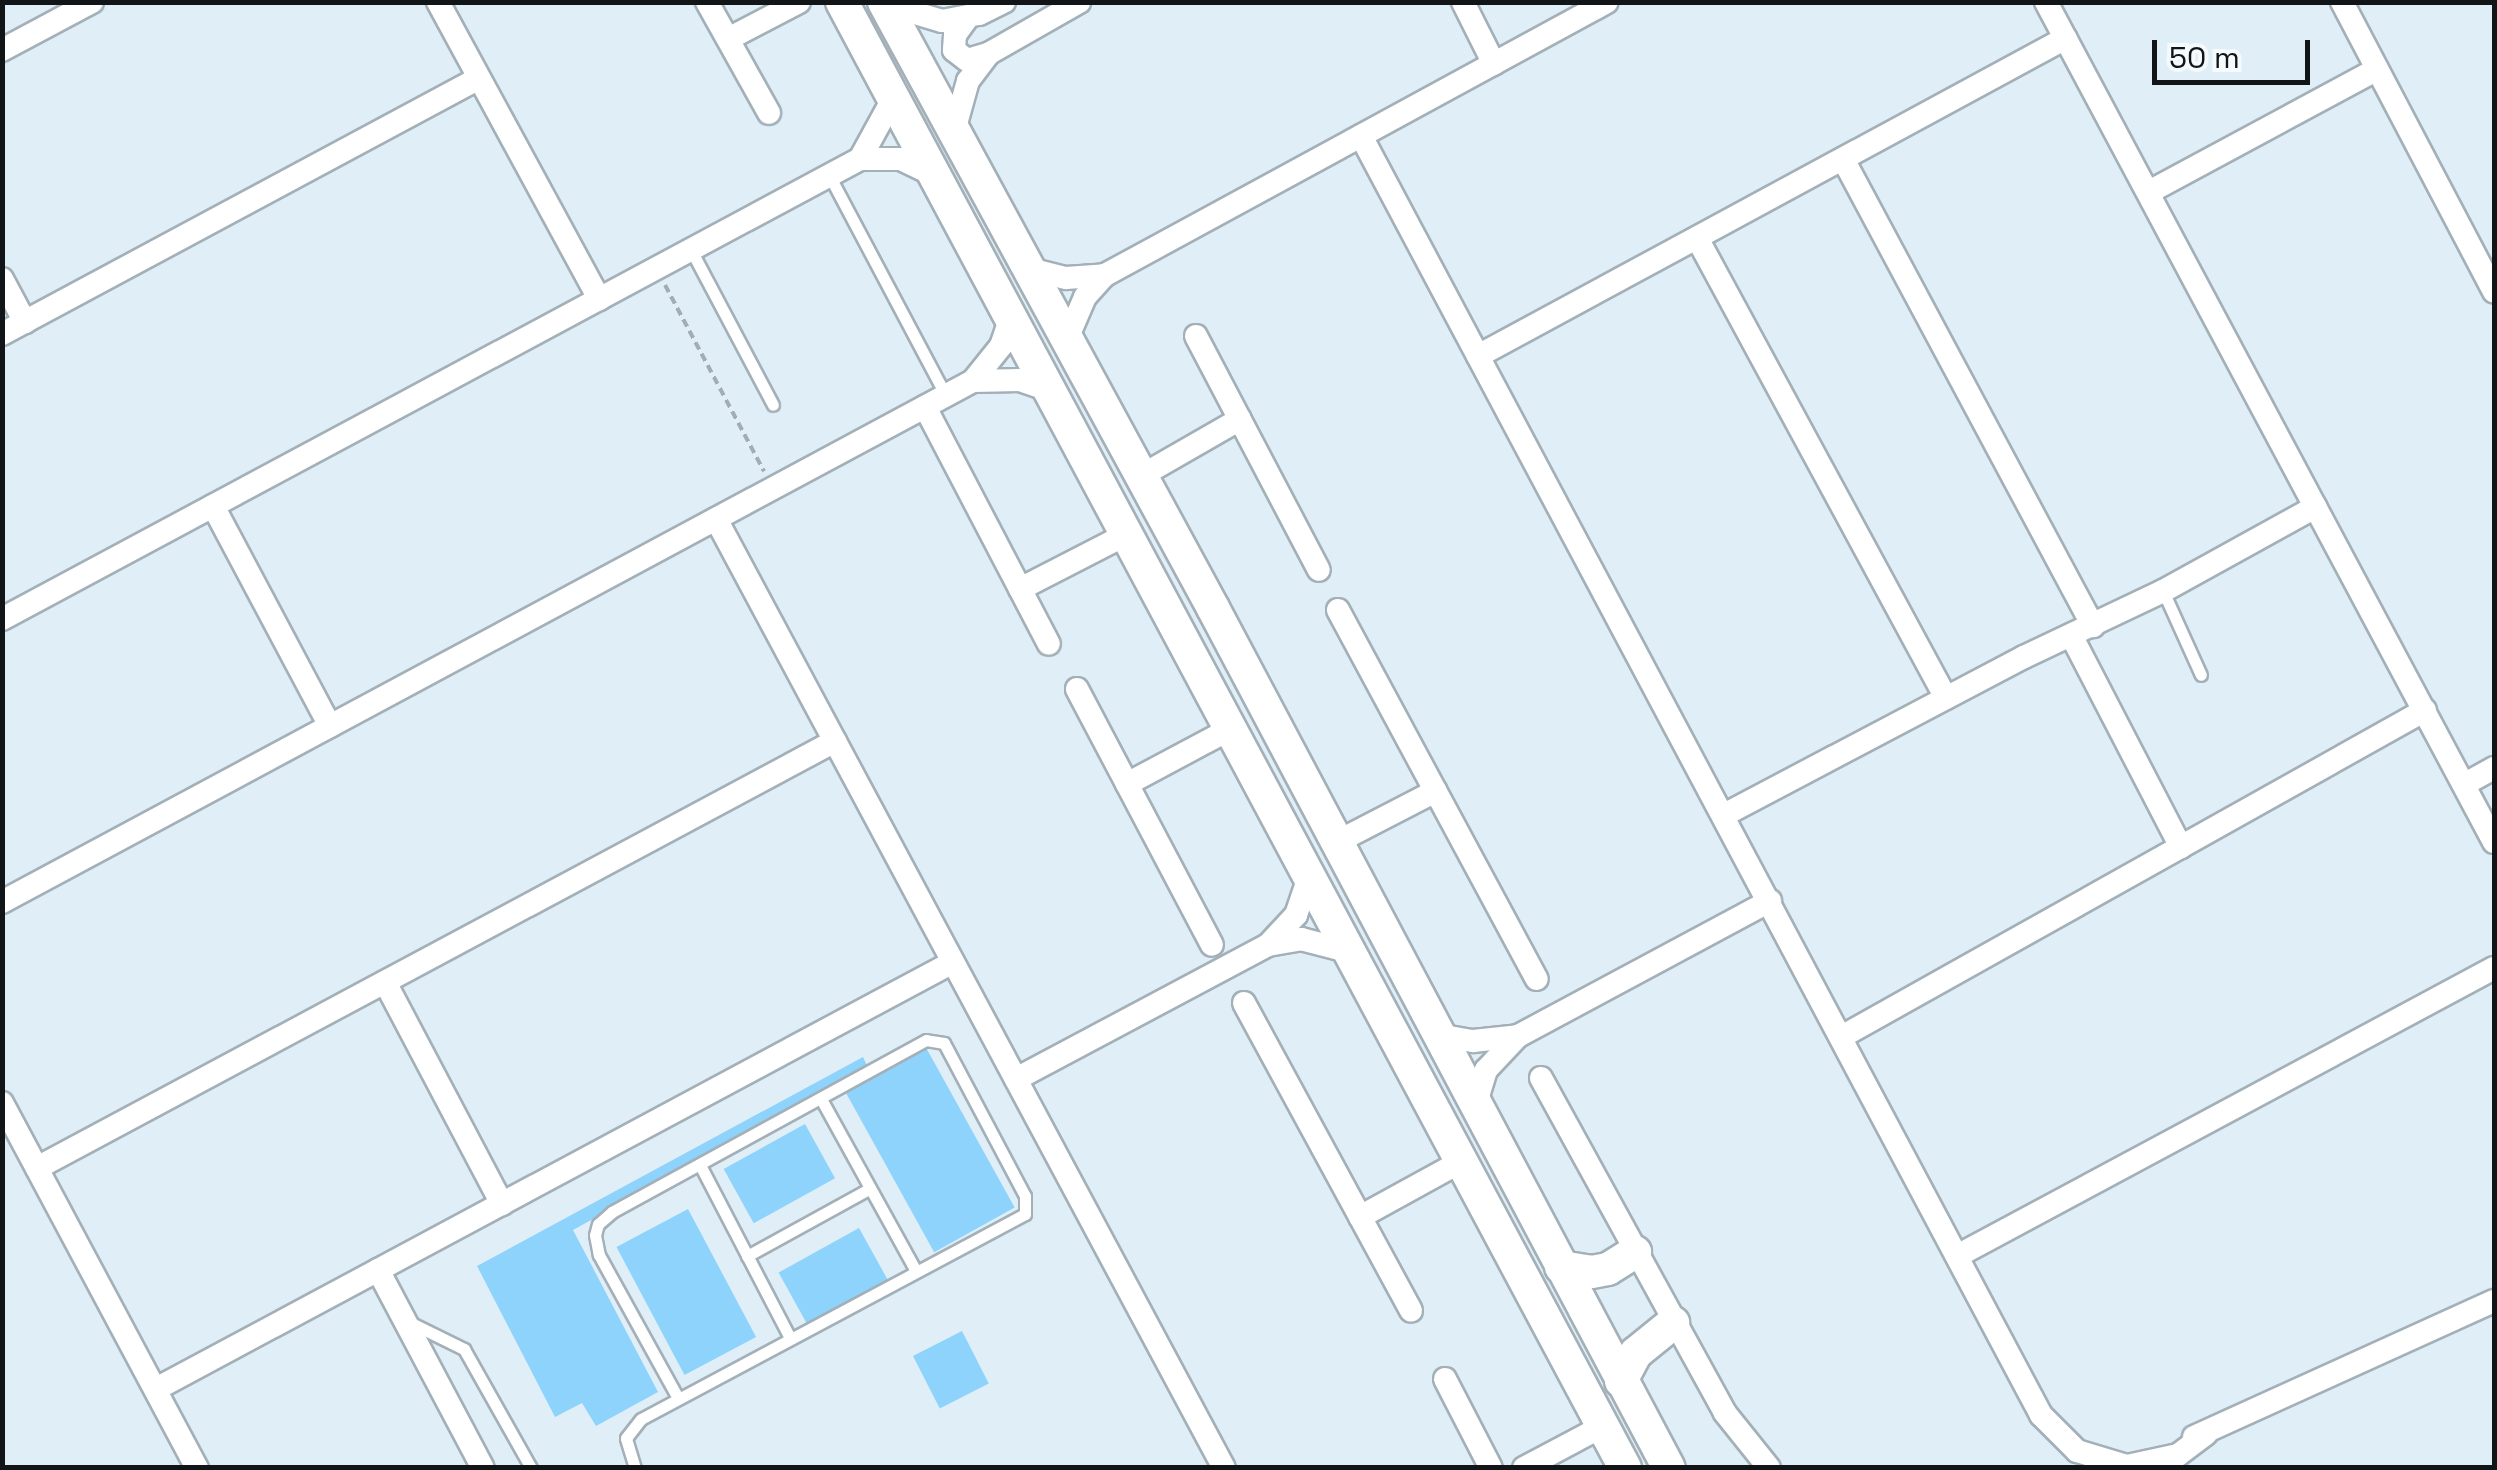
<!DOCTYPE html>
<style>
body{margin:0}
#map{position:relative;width:2497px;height:1470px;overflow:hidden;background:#e0eef7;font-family:"Space Grotesk",sans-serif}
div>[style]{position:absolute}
.green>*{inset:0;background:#8dd3fc;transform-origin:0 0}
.path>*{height:4px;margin-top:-2px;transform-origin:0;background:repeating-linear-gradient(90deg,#a1acb4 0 8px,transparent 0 13px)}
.roads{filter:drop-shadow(2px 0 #a3b0b8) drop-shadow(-2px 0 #a3b0b8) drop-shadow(0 2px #a3b0b8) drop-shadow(0 -2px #a3b0b8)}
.service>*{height:11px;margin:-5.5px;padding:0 5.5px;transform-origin:5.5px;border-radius:5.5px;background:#fff}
.minor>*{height:22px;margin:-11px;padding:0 11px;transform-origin:11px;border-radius:11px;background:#fff}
.secondary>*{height:32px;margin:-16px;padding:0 16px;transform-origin:16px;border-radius:16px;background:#fff}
span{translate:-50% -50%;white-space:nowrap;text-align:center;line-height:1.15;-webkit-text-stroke:8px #f4fafe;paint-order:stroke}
.frame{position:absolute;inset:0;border:5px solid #111518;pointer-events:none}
.scale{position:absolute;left:2152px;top:40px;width:158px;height:45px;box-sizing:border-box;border:5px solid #111518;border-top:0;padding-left:12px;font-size:30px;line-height:35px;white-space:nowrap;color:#111518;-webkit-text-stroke:8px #f4fafe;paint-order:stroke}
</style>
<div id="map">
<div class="green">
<i style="left:924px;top:1044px;width:187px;height:92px;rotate:61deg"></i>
<i style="clip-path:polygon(863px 1057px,868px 1068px,573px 1230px,658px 1392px,596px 1426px,582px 1403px,555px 1417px,477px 1266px)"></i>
<i style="left:805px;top:1124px;width:62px;height:93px;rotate:61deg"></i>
<i style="left:688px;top:1209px;width:145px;height:81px;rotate:62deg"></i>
<i style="left:859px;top:1228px;width:60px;height:92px;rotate:61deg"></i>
<i style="left:962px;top:1331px;width:59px;height:55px;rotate:63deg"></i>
</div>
<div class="path">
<i style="left:665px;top:285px;width:211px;rotate:62deg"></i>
</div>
<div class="roads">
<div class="service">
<i style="left:829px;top:175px;width:250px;rotate:62.1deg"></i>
<i style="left:691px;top:250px;width:175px;rotate:62.1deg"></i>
<i style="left:2163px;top:591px;width:92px;rotate:65.7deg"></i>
<i style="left:821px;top:1099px;width:194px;rotate:61.1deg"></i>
<i style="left:700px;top:1165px;width:195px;rotate:62.5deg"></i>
<i style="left:747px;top:1256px;width:139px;rotate:-28.8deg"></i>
<i style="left:407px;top:1321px;width:64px;rotate:26.2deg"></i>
<i style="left:464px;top:1349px;width:137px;rotate:60.6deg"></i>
<i style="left:635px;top:1468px;width:31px;rotate:-107deg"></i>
<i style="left:626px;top:1438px;width:24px;rotate:-52deg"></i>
<i style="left:641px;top:1419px;width:435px;rotate:-28.1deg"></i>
<i style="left:1025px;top:1214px;width:18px;rotate:-90deg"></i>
<i style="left:1025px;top:1196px;width:173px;rotate:-117.9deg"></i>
<i style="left:944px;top:1043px;width:18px;rotate:-171deg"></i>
<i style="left:926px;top:1040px;width:358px;rotate:151.3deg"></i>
<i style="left:612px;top:1212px;width:18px;rotate:139deg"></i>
<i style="left:598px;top:1224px;width:11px;rotate:105deg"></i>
<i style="left:595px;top:1235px;width:20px;rotate:79deg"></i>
<i style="left:599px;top:1255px;width:163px;rotate:61.1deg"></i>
</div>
<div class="minor">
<i style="left:438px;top:2px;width:338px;rotate:61.5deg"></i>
<i style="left:707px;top:2px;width:127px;rotate:60.8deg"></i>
<i style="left:1463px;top:2px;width:69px;rotate:63.4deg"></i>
<i style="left:2046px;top:2px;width:952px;rotate:61.93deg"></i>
<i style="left:2342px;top:2px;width:327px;rotate:62.3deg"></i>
<i style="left:885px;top:4px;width:59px;rotate:16.6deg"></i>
<i style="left:942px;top:21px;width:38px;rotate:-11deg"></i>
<i style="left:979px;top:14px;width:28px;rotate:-26deg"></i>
<i style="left:968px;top:17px;width:22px;rotate:126deg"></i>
<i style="left:955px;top:35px;width:15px;rotate:94deg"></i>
<i style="left:954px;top:50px;width:16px;rotate:38deg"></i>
<i style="left:967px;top:60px;width:22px;rotate:-16deg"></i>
<i style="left:728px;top:39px;width:80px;rotate:-27.5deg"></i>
<i style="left:2px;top:50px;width:102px;rotate:-28.1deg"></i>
<i style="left:954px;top:131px;width:52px;rotate:-74.4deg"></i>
<i style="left:968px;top:81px;width:34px;rotate:-53deg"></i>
<i style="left:988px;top:54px;width:105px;rotate:-29.7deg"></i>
<i style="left:1361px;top:136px;width:1449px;rotate:62deg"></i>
<i style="left:2041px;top:1415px;width:51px;rotate:45deg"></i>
<i style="left:2077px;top:1451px;width:52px;rotate:16.7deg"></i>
<i style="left:2127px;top:1466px;width:52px;rotate:-12.2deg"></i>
<i style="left:2178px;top:1455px;width:35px;rotate:-37deg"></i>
<i style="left:860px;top:159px;width:71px;rotate:-61.3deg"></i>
<i style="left:1843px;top:159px;width:530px;rotate:61.84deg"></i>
<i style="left:2149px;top:192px;width:259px;rotate:-28.3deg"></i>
<i style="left:1697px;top:238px;width:523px;rotate:61.57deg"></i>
<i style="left:1029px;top:269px;width:38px;rotate:14deg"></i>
<i style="left:1066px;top:278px;width:39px;rotate:-4deg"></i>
<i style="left:2px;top:279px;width:49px;rotate:61.9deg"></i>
<i style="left:2px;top:334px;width:541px;rotate:-28.22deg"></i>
<i style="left:1196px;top:336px;width:264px;rotate:62.3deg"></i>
<i style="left:1067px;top:339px;width:46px;rotate:-66.8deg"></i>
<i style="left:1085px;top:297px;width:30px;rotate:-48deg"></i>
<i style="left:1105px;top:275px;width:571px;rotate:-28.54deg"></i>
<i style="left:1478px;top:356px;width:668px;rotate:-28.41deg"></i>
<i style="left:973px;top:381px;width:47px;rotate:-1.2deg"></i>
<i style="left:1020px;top:380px;width:31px;rotate:19deg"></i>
<i style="left:925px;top:407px;width:267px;rotate:62.4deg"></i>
<i style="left:1141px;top:476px;width:114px;rotate:-29.9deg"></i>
<i style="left:213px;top:506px;width:249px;rotate:62deg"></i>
<i style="left:716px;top:519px;width:1076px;rotate:61.84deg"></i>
<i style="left:1020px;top:589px;width:123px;rotate:-27.2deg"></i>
<i style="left:1338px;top:610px;width:419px;rotate:61.7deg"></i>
<i style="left:2px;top:619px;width:974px;rotate:-28.2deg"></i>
<i style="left:860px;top:159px;width:41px"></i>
<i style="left:901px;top:159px;width:37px;rotate:26deg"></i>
<i style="left:2071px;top:635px;width:239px;rotate:62.6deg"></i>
<i style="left:1077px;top:689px;width:289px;rotate:62.2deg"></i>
<i style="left:1127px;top:784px;width:117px;rotate:-28.1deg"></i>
<i style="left:2465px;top:784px;width:33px;rotate:-29deg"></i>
<i style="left:1724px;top:815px;width:339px;rotate:-27.8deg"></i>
<i style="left:2024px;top:657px;width:154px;rotate:-25.4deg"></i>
<i style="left:2163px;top:591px;width:174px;rotate:-28.9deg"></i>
<i style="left:1337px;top:842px;width:111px;rotate:-27.3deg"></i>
<i style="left:2px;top:902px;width:1102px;rotate:-28.22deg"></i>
<i style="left:973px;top:381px;width:45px;rotate:-51.3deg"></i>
<i style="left:1001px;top:346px;width:31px;rotate:-71deg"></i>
<i style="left:1268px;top:945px;width:34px;rotate:-10deg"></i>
<i style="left:1301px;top:939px;width:52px;rotate:14.6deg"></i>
<i style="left:385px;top:982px;width:251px;rotate:62.2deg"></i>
<i style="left:1244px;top:1003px;width:350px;rotate:61.5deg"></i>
<i style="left:1438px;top:1035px;width:36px;rotate:10deg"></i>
<i style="left:1473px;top:1041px;width:45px;rotate:-6.3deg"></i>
<i style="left:1843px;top:1036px;width:667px;rotate:-29.25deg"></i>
<i style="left:1541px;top:1078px;width:382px;rotate:61.2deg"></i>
<i style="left:1725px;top:1413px;width:70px;rotate:51.3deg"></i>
<i style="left:1016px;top:1079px;width:285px;rotate:-28deg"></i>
<i style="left:1268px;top:945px;width:41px;rotate:-47deg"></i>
<i style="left:1296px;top:915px;width:40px;rotate:-71.1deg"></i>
<i style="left:2px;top:1103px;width:414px;rotate:61.9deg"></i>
<i style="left:1475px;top:1106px;width:38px;rotate:-73deg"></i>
<i style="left:1486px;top:1070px;width:47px;rotate:-46.7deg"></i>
<i style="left:1518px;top:1036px;width:286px;rotate:-28.2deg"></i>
<i style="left:37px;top:1168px;width:905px;rotate:-28.15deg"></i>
<i style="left:1360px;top:1217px;width:114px;rotate:-28.8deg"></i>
<i style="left:1959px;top:1255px;width:607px;rotate:-28.21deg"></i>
<i style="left:378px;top:1270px;width:224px;rotate:62.1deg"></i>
<i style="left:1445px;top:1379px;width:100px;rotate:62.7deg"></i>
<i style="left:156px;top:1389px;width:904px;rotate:-28.18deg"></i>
<i style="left:2194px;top:1437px;width:329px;rotate:-24.4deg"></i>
<i style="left:1524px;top:1468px;width:92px;rotate:-28deg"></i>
</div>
<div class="secondary">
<i style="left:842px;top:2px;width:1662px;rotate:61.89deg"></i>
<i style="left:884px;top:2px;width:690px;rotate:61.5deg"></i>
<i style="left:1213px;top:608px;width:973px;rotate:62.07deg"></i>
<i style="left:1561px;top:1267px;width:31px;rotate:9deg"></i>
<i style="left:1592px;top:1272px;width:16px;rotate:-11deg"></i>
<i style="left:1608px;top:1269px;width:32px;rotate:-32deg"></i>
<i style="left:1621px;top:1381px;width:32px;rotate:-62deg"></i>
<i style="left:1636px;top:1353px;width:48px;rotate:-39deg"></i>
</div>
</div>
<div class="frame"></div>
<div class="scale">50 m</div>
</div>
